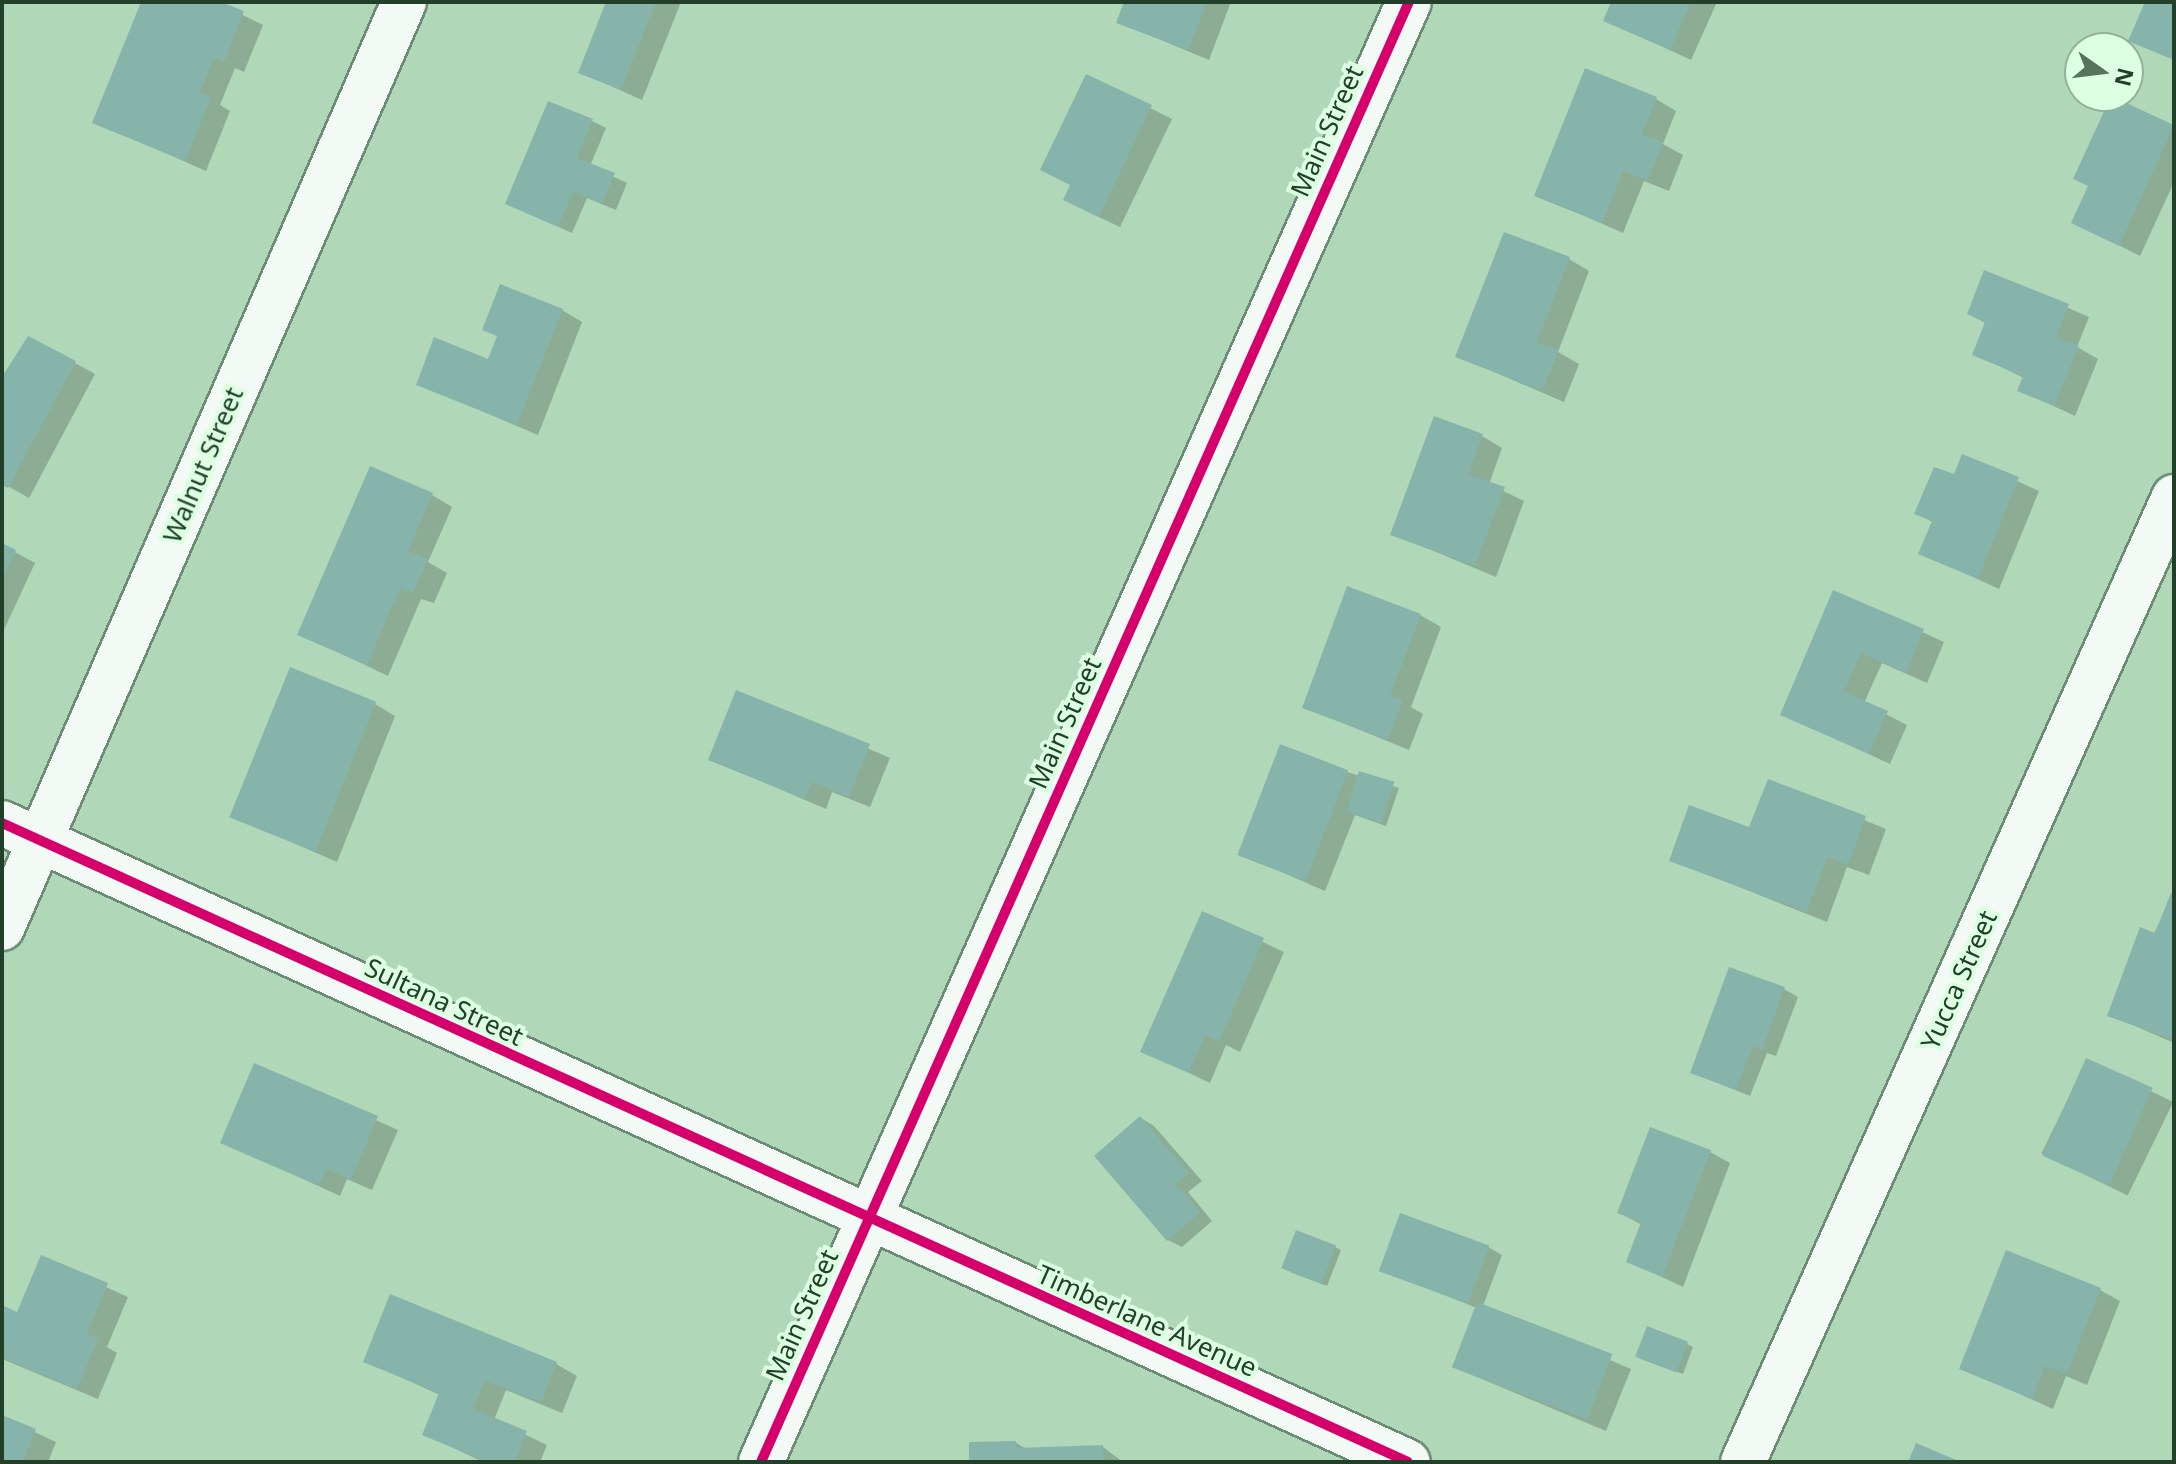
<!DOCTYPE html>
<style>
body{margin:0}
#map{position:relative;width:2176px;height:1464px;overflow:hidden;background:#b0d7b8;font-family:"Noto Sans",sans-serif}
div>[style]{position:absolute}
.shadow>*{inset:0;background:#0003;transform-origin:0 0}
.building>*{inset:0;background:#87b4aa;transform-origin:0 0}
.roads{filter:drop-shadow(2px 0 #6b8b74) drop-shadow(-2px 0 #6b8b74) drop-shadow(0 2px #6b8b74) drop-shadow(0 -2px #6b8b74)}
.street>*{height:44px;margin:-22px;padding:0 22px;transform-origin:22px;border-radius:22px;background:#f3f9f4}
.secondary>*{height:44px;margin:-22px;padding:0 22px;transform-origin:22px;border-radius:22px;background:#f3f9f4}
.cycleway>*{height:10px;margin:-5px;padding:0 5px;transform-origin:5px;border-radius:5px;background:#d6006c}
span{translate:-50% -50%;white-space:nowrap;text-align:center;line-height:1.15;-webkit-text-stroke:8px #dcffe2;paint-order:stroke}
.street-label{font-size:26px;color:#223f29}
.frame{position:absolute;inset:0;border:4px solid #223f29;pointer-events:none}
.north{position:absolute;left:2064px;top:32px;width:80px;height:80px;box-sizing:border-box;background:#dcffe2;border:2px solid #92b298;border-radius:50%;rotate:104deg;font-size:22px;font-weight:700;line-height:32px;text-align:center;color:#223f29}
.north::after{content:'';display:block;margin:auto;width:28px;height:36px;background:#54745b;clip-path:polygon(50% 0,100% 100%,50% 72%,0 100%)}
</style>
<div id="map">
<div class="shadow">
<i style="clip-path:polygon(143px 2px,216px 2px,263px 25px,244px 72px,235px 68px,220px 105px,230px 111px,206px 171px,95px 122px)"></i>
<i style="clip-path:polygon(608px 2px,681px 2px,642px 100px,580px 72px)"></i>
<i style="clip-path:polygon(1126px 2px,1231px 2px,1209px 60px,1118px 22px)"></i>
<i style="clip-path:polygon(1613px 2px,1717px 2px,1691px 60px,1605px 20px)"></i>
<i style="clip-path:polygon(1087px 76px,1172px 119px,1120px 227px,1086px 211px,1072px 186px)"></i>
<i style="clip-path:polygon(1656px 99px,1676px 111px,1663px 144px,1683px 155px,1669px 191px,1644px 181px,1623px 233px,1537px 195px)"></i>
<i style="clip-path:polygon(2112px 99px,2174px 128px,2174px 182px,2140px 256px,2073px 222px,2090px 186px)"></i>
<i style="clip-path:polygon(592px 121px,606px 128px,590px 166px,627px 183px,616px 210px,587px 198px,572px 233px,507px 203px)"></i>
<i style="clip-path:polygon(1569px 259px,1589px 271px,1558px 352px,1579px 364px,1564px 402px,1457px 356px)"></i>
<i style="clip-path:polygon(1985px 272px,2089px 317px,2077px 347px,2098px 359px,2075px 416px,2019px 390px,2024px 378px,1975px 354px,1987px 324px,1969px 314px)"></i>
<i style="clip-path:polygon(562px 310px,582px 322px,538px 435px,418px 384px,489px 361px,499px 337px,485px 329px)"></i>
<i style="clip-path:polygon(75px 363px,95px 374px,29px 498px,2px 483px,2px 379px)"></i>
<i style="clip-path:polygon(1482px 436px,1502px 448px,1489px 484px,1524px 501px,1496px 577px,1393px 534px)"></i>
<i style="clip-path:polygon(1963px 456px,2039px 491px,1999px 589px,1921px 553px,1934px 523px,1917px 513px,1955px 477px)"></i>
<i style="clip-path:polygon(432px 495px,452px 507px,428px 562px,447px 573px,434px 603px,421px 599px,388px 676px,300px 634px)"></i>
<i style="clip-path:polygon(2px 545px,35px 563px,2px 634px)"></i>
<i style="clip-path:polygon(1834px 592px,1944px 642px,1927px 683px,1882px 663px,1864px 703px,1907px 725px,1890px 764px,1782px 714px)"></i>
<i style="clip-path:polygon(1420px 615px,1441px 627px,1411px 707px,1423px 714px,1409px 750px,1304px 707px)"></i>
<i style="clip-path:polygon(737px 692px,890px 758px,870px 807px,832px 792px,826px 809px,710px 759px)"></i>
<i style="clip-path:polygon(375px 704px,395px 716px,337px 862px,232px 816px)"></i>
<i style="clip-path:polygon(1347px 772px,1399px 788px,1386px 826px,1355px 815px,1325px 891px,1240px 854px)"></i>
<i style="clip-path:polygon(1769px 781px,1886px 829px,1869px 875px,1847px 867px,1827px 922px,1671px 860px,1751px 830px)"></i>
<i style="clip-path:polygon(2174px 896px,2174px 1043px,2110px 1015px)"></i>
<i style="clip-path:polygon(1203px 914px,1284px 952px,1240px 1052px,1226px 1045px,1210px 1083px,1143px 1051px)"></i>
<i style="clip-path:polygon(1784px 989px,1798px 997px,1776px 1056px,1767px 1053px,1750px 1096px,1693px 1073px)"></i>
<i style="left:2087px;top:1060px;width:96px;height:104px;rotate:26deg"></i>
<i style="clip-path:polygon(255px 1066px,398px 1130px,372px 1190px,347px 1179px,340px 1196px,223px 1142px)"></i>
<i style="clip-path:polygon(1141px 1118px,1154px 1126px,1202px 1181px,1188px 1192px,1212px 1221px,1182px 1247px,1168px 1240px)"></i>
<i style="clip-path:polygon(1710px 1152px,1730px 1163px,1683px 1287px,1628px 1261px,1642px 1225px,1620px 1213px)"></i>
<i style="clip-path:polygon(1335px 1247px,1341px 1250px,1327px 1286px,1290px 1272px)"></i>
<i style="clip-path:polygon(1488px 1247px,1502px 1255px,1483px 1306px,1631px 1369px,1606px 1431px,1453px 1367px,1477px 1308px,1381px 1270px)"></i>
<i style="clip-path:polygon(42px 1258px,128px 1297px,107px 1347px,117px 1353px,98px 1399px,2px 1359px,2px 1308px,18px 1314px)"></i>
<i style="clip-path:polygon(2100px 1290px,2120px 1301px,2087px 1385px,2066px 1376px,2053px 1409px,1962px 1368px)"></i>
<i style="clip-path:polygon(1687px 1344px,1693px 1347px,1683px 1374px,1644px 1360px)"></i>
<i style="clip-path:polygon(365px 1361px,556px 1364px,577px 1376px,562px 1413px,506px 1390px,494px 1420px,547px 1445px,540px 1462px,483px 1462px,424px 1434px,440px 1395px)"></i>
<i style="clip-path:polygon(2px 1417px,56px 1442px,48px 1462px,2px 1462px)"></i>
<i style="clip-path:polygon(1016px 1443px,1028px 1450px,1103px 1447px,1123px 1462px,971px 1462px)"></i>
</div>
<div class="building">
<i style="clip-path:polygon(141px 2px,221px 2px,244px 11px,224px 62px,214px 58px,200px 93px,211px 97px,185px 161px,92px 123px)"></i>
<i style="clip-path:polygon(606px 2px,656px 2px,621px 90px,578px 73px)"></i>
<i style="clip-path:polygon(1124px 2px,1207px 2px,1188px 50px,1116px 23px)"></i>
<i style="clip-path:polygon(1611px 2px,1691px 2px,1670px 50px,1603px 21px)"></i>
<i style="clip-path:polygon(2145px 2px,2174px 2px,2174px 60px,2128px 41px)"></i>
<i style="clip-path:polygon(1585px 68px,1657px 97px,1642px 134px,1663px 142px,1648px 181px,1623px 171px,1602px 223px,1534px 196px)"></i>
<i style="clip-path:polygon(1086px 74px,1152px 105px,1099px 217px,1063px 200px,1070px 185px,1040px 170px)"></i>
<i style="clip-path:polygon(2111px 96px,2174px 125px,2119px 246px,2071px 223px,2088px 186px,2073px 179px)"></i>
<i style="clip-path:polygon(548px 101px,593px 119px,577px 158px,615px 173px,602px 204px,573px 192px,558px 227px,505px 204px)"></i>
<i style="clip-path:polygon(1504px 232px,1570px 257px,1537px 342px,1559px 350px,1543px 391px,1455px 357px)"></i>
<i style="clip-path:polygon(1984px 270px,2069px 304px,2056px 337px,2079px 346px,2054px 406px,2017px 391px,2023px 376px,1972px 355px,1985px 322px,1967px 314px)"></i>
<i style="clip-path:polygon(500px 284px,563px 309px,517px 425px,416px 385px,434px 337px,488px 359px,497px 336px,482px 330px)"></i>
<i style="clip-path:polygon(28px 336px,76px 361px,8px 488px,2px 485px,2px 377px)"></i>
<i style="clip-path:polygon(1434px 416px,1483px 434px,1468px 474px,1505px 487px,1475px 566px,1390px 535px)"></i>
<i style="clip-path:polygon(1962px 454px,2019px 477px,1978px 579px,1918px 554px,1932px 521px,1914px 514px,1934px 467px,1954px 474px)"></i>
<i style="clip-path:polygon(370px 466px,433px 493px,408px 551px,428px 559px,413px 593px,400px 588px,367px 665px,297px 635px)"></i>
<i style="clip-path:polygon(2px 543px,16px 550px,2px 580px)"></i>
<i style="clip-path:polygon(1347px 586px,1421px 614px,1390px 696px,1403px 700px,1388px 740px,1302px 708px)"></i>
<i style="clip-path:polygon(1833px 590px,1924px 629px,1906px 673px,1861px 653px,1844px 692px,1888px 711px,1869px 754px,1780px 715px)"></i>
<i style="left:290px;top:667px;width:93px;height:162px;rotate:22deg"></i>
<i style="clip-path:polygon(736px 690px,870px 744px,849px 797px,812px 782px,805px 799px,708px 760px)"></i>
<i style="left:1280px;top:744px;width:73px;height:119px;rotate:21deg"></i>
<i style="left:1359px;top:771px;width:37px;height:43px;rotate:17deg"></i>
<i style="clip-path:polygon(1768px 779px,1866px 816px,1848px 865px,1827px 857px,1807px 912px,1669px 861px,1689px 805px,1749px 827px)"></i>
<i style="clip-path:polygon(2171px 893px,2174px 894px,2174px 1040px,2107px 1016px,2140px 927px,2155px 933px)"></i>
<i style="clip-path:polygon(1202px 911px,1264px 938px,1219px 1042px,1205px 1035px,1189px 1073px,1140px 1052px)"></i>
<i style="clip-path:polygon(1729px 967px,1785px 987px,1762px 1050px,1753px 1046px,1736px 1090px,1690px 1073px)"></i>
<i style="left:2086px;top:1058px;width:73px;height:107px;rotate:24deg"></i>
<i style="clip-path:polygon(254px 1063px,378px 1116px,351px 1180px,326px 1169px,319px 1186px,220px 1143px)"></i>
<i style="clip-path:polygon(1140px 1116px,1189px 1173px,1176px 1184px,1200px 1212px,1167px 1241px,1094px 1156px)"></i>
<i style="clip-path:polygon(1650px 1127px,1711px 1150px,1662px 1277px,1626px 1262px,1641px 1222px,1617px 1213px)"></i>
<i style="left:1400px;top:1213px;width:95px;height:62px;rotate:20deg"></i>
<i style="left:1296px;top:1230px;width:43px;height:41px;rotate:21deg"></i>
<i style="clip-path:polygon(2006px 1250px,2101px 1288px,2067px 1374px,2045px 1366px,2032px 1399px,1959px 1369px)"></i>
<i style="clip-path:polygon(41px 1255px,108px 1283px,87px 1334px,98px 1339px,77px 1389px,2px 1358px,2px 1305px,17px 1312px)"></i>
<i style="clip-path:polygon(390px 1294px,557px 1362px,541px 1403px,485px 1380px,473px 1409px,527px 1431px,515px 1462px,487px 1462px,422px 1435px,439px 1393px,363px 1362px)"></i>
<i style="left:1477px;top:1302px;width:145px;height:70px;rotate:21deg"></i>
<i style="left:1647px;top:1326px;width:44px;height:33px;rotate:21deg"></i>
<i style="clip-path:polygon(2px 1415px,36px 1429px,23px 1462px,2px 1462px)"></i>
<i style="clip-path:polygon(1016px 1441px,1017px 1448px,1103px 1445px,1104px 1462px,969px 1462px,969px 1442px)"></i>
<i style="clip-path:polygon(1916px 1443px,1961px 1462px,1908px 1462px)"></i>
</div>
<div class="roads">
<div class="street">
<i style="left:2px;top:928px;width:1009px;rotate:-66.53deg"></i>
<i style="left:1743px;top:1462px;width:1057px;rotate:-65.93deg"></i>
</div>
<div class="secondary">
<i style="left:2px;top:823px;width:1544px;rotate:24.44deg"></i>
<i style="left:761px;top:1462px;width:1597px;rotate:-66.07deg"></i>
</div>
</div>
<div class="cycleway">
<i style="left:2px;top:823px;width:1544px;rotate:24.44deg"></i>
<i style="left:761px;top:1462px;width:1597px;rotate:-66.07deg"></i>
</div>
<div class="street-label">
<span style="left:1327px;top:131px;rotate:-66deg">Main Street</span>
<span style="left:203px;top:465px;rotate:-67deg">Walnut Street</span>
<span style="left:1065px;top:723px;rotate:-66deg">Main Street</span>
<span style="left:1959px;top:980px;rotate:-66deg">Yucca Street</span>
<span style="left:444px;top:1002px;rotate:25deg">Sultana Street</span>
<span style="left:802px;top:1315px;rotate:-66deg">Main Street</span>
<span style="left:1147px;top:1321px;rotate:24deg">Timberlane Avenue</span>
</div>
<div class="frame"></div>
<div class="north">N</div>
</div>
